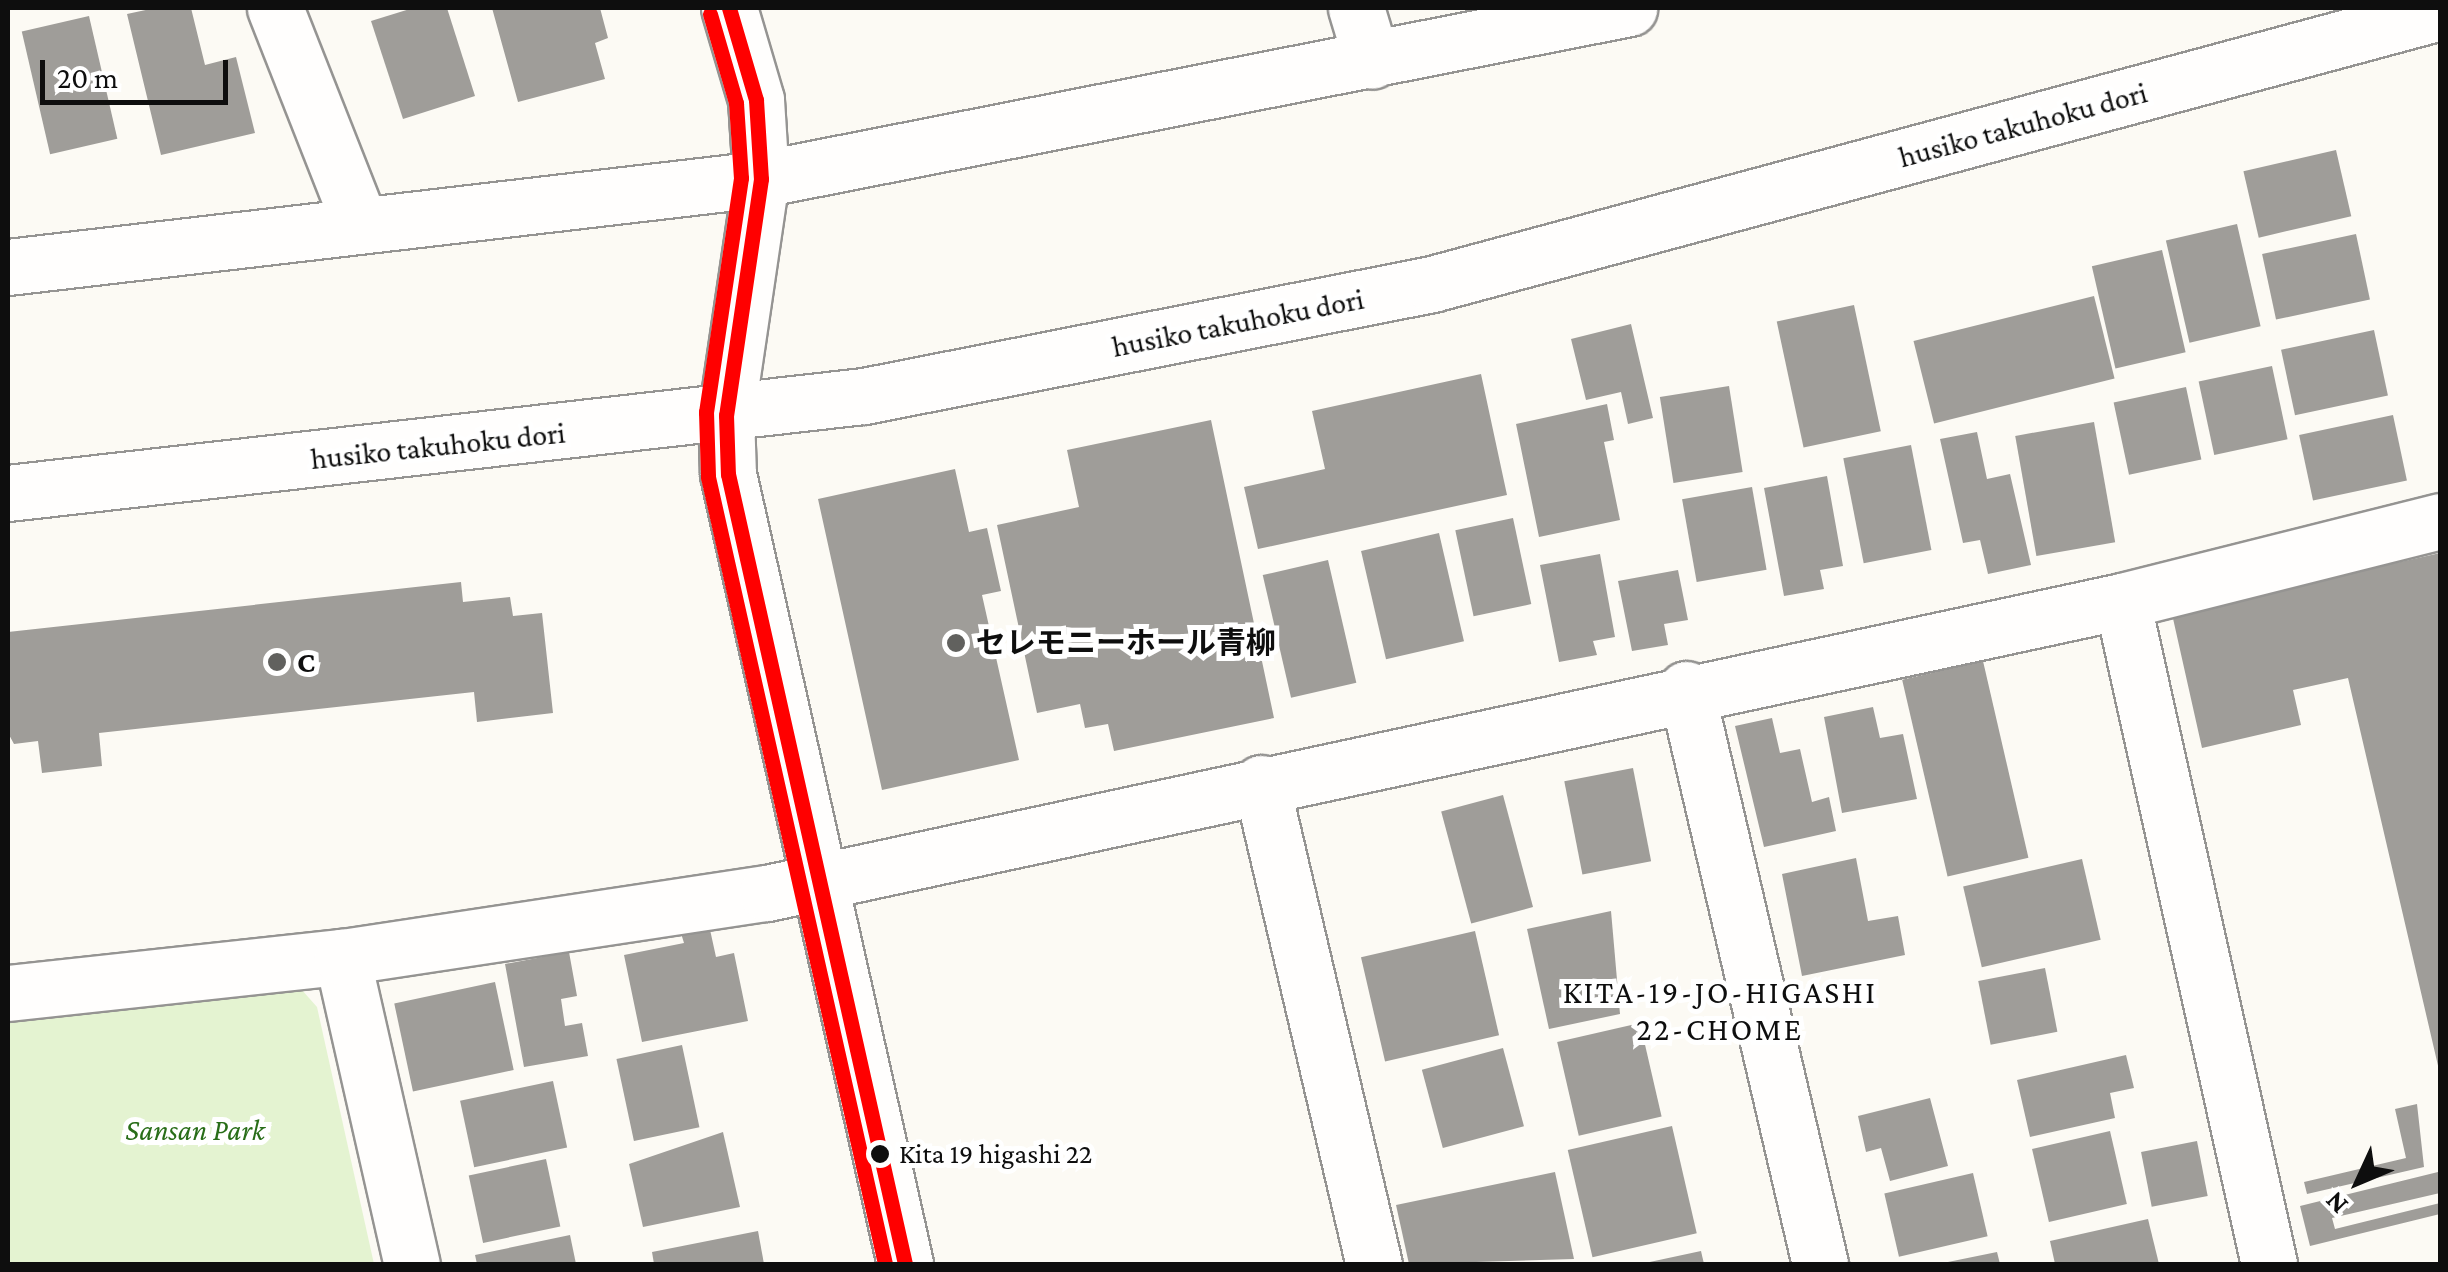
<!DOCTYPE html>
<meta charset="utf-8">
<style>
body{margin:0}
#map{position:relative;width:2448px;height:1272px;overflow:hidden;background:#fcfaf4;font-family:"Crimson Pro","Noto Sans JP",serif}
div>[style]{position:absolute}
.green>*{inset:0;background:#e4f3d1}
.building>*{inset:0;background:#9f9d99;transform-origin:0 0}
.roads{filter:drop-shadow(2px 0 #959492) drop-shadow(-2px 0 #959492) drop-shadow(0 2px #959492) drop-shadow(0 -2px #959492)}
.minor>*{height:55px;margin:-27.5px;padding:0 27.5px;transform-origin:27.5px;border-radius:27.5px;background:#fffefd}
.bus-1>*{height:15px;margin:-7.5px;padding:0 7.5px;transform-origin:7.5px;border-radius:7.5px;background:#f00}
.bus-2>*{height:15px;margin:-7.5px;padding:0 7.5px;transform-origin:7.5px;border-radius:7.5px;background:#f00}
.dots>*{width:28px;height:28px;translate:-50% -50%;box-sizing:border-box;border:5px solid #fff;border-radius:50%}
span{translate:-50% -50%;white-space:nowrap;text-align:center;line-height:1.15;-webkit-text-stroke:10px #fff;paint-order:stroke}
.bus-label{font-size:28px;color:#0e0e0e}
.left{translate:0 -50%;text-align:left}
.street-label{font-size:30px;color:#0e0e0e}
.poi-label{font-size:30px;color:#0e0e0e;font-weight:700}
.park-label{font-size:30px;color:#286d18;font-style:italic}
.neighbourhood-label{font-size:32px;color:#0e0e0e;letter-spacing:2.5px}
.frame{position:absolute;inset:0;border:10px solid #0e0e0e;pointer-events:none}
.north{position:absolute;left:2308px;top:1132px;width:100px;height:100px;-webkit-text-stroke:8px #fff;paint-order:stroke;rotate:226deg;font-size:28px;font-weight:700;line-height:40px;text-align:center;color:#0e0e0e}
.north::after{content:'';display:block;margin:auto;width:35px;height:45px;background:#0e0e0e;clip-path:polygon(50% 0,100% 100%,50% 72%,0 100%)}
.scale{position:absolute;left:40px;top:60px;width:188px;height:45px;box-sizing:border-box;border:5px solid #0e0e0e;border-top:0;padding-left:12px;font-size:30px;line-height:35px;white-space:nowrap;color:#0e0e0e;-webkit-text-stroke:8px #fff;paint-order:stroke}
</style>
<div id="map">
<div class="green">
<i style="clip-path:polygon(294px 981px,317px 1007px,374px 1264px,8px 1264px,8px 1016px)"></i>
</div>
<div class="building">
<i style="clip-path:polygon(155px 8px,191px 8px,205px 65px,236px 57px,255px 133px,161px 155px,127px 14px)"></i>
<i style="clip-path:polygon(413px 8px,447px 8px,475px 96px,403px 119px,371px 21px)"></i>
<i style="clip-path:polygon(492px 8px,600px 8px,608px 38px,595px 43px,605px 79px,518px 102px)"></i>
<i style="left:89px;top:16px;width:126px;height:69px;rotate:77deg"></i>
<i style="left:2336px;top:150px;width:68px;height:95px;rotate:77deg"></i>
<i style="left:2237px;top:224px;width:105px;height:73px;rotate:77deg"></i>
<i style="left:2356px;top:234px;width:67px;height:96px;rotate:78deg"></i>
<i style="left:2162px;top:250px;width:105px;height:72px;rotate:77deg"></i>
<i style="left:2094px;top:296px;width:85px;height:186px;rotate:76deg"></i>
<i style="left:1854px;top:305px;width:129px;height:79px;rotate:78deg"></i>
<i style="clip-path:polygon(1631px 324px,1653px 418px,1628px 424px,1621px 392px,1586px 400px,1571px 339px)"></i>
<i style="left:2374px;top:330px;width:67px;height:95px;rotate:78deg"></i>
<i style="left:2272px;top:366px;width:75px;height:75px;rotate:78deg"></i>
<i style="clip-path:polygon(1481px 374px,1507px 495px,1258px 549px,1244px 487px,1325px 469px,1312px 411px)"></i>
<i style="left:1729px;top:386px;width:87px;height:70px;rotate:81deg"></i>
<i style="left:2186px;top:387px;width:74px;height:74px;rotate:78deg"></i>
<i style="clip-path:polygon(1607px 404px,1614px 440px,1604px 442px,1620px 520px,1539px 537px,1516px 424px)"></i>
<i style="left:2393px;top:415px;width:67px;height:96px;rotate:78deg"></i>
<i style="clip-path:polygon(1211px 420px,1274px 718px,1114px 751px,1108px 724px,1085px 728px,1080px 704px,1037px 713px,997px 525px,1079px 507px,1067px 450px)"></i>
<i style="left:2094px;top:422px;width:122px;height:80px;rotate:80deg"></i>
<i style="clip-path:polygon(1977px 432px,1987px 479px,2010px 474px,2031px 565px,1988px 574px,1980px 540px,1963px 543px,1940px 439px)"></i>
<i style="left:1911px;top:445px;width:107px;height:69px;rotate:79deg"></i>
<i style="clip-path:polygon(955px 469px,969px 532px,987px 528px,1001px 591px,982px 595px,1019px 760px,882px 790px,818px 499px)"></i>
<i style="clip-path:polygon(1827px 476px,1843px 566px,1820px 570px,1824px 589px,1784px 596px,1764px 488px)"></i>
<i style="left:1752px;top:487px;width:84px;height:71px;rotate:80deg"></i>
<i style="left:1513px;top:518px;width:88px;height:59px;rotate:78deg"></i>
<i style="left:1439px;top:533px;width:111px;height:80px;rotate:77deg"></i>
<i style="clip-path:polygon(2440px 553px,2440px 1070px,2439px 1070px,2348px 678px,2293px 690px,2301px 725px,2202px 748px,2172px 614px)"></i>
<i style="clip-path:polygon(1600px 554px,1615px 637px,1593px 641px,1597px 655px,1559px 662px,1540px 565px)"></i>
<i style="left:1328px;top:560px;width:126px;height:67px;rotate:77deg"></i>
<i style="clip-path:polygon(1678px 570px,1688px 620px,1664px 624px,1668px 645px,1632px 651px,1618px 581px)"></i>
<i style="clip-path:polygon(461px 582px,463px 602px,510px 597px,513px 616px,542px 613px,553px 713px,477px 722px,474px 692px,99px 733px,102px 766px,42px 773px,38px 741px,14px 744px,8px 733px,8px 632px)"></i>
<i style="left:1983px;top:661px;width:202px;height:83px;rotate:77deg"></i>
<i style="clip-path:polygon(1873px 707px,1880px 738px,1903px 734px,1917px 799px,1842px 813px,1824px 717px)"></i>
<i style="clip-path:polygon(1772px 718px,1780px 753px,1800px 749px,1812px 802px,1829px 797px,1836px 831px,1764px 847px,1735px 726px)"></i>
<i style="left:1633px;top:768px;width:95px;height:70px;rotate:79deg"></i>
<i style="left:1503px;top:795px;width:116px;height:64px;rotate:75deg"></i>
<i style="clip-path:polygon(1856px 858px,1868px 921px,1898px 916px,1905px 955px,1802px 976px,1782px 874px)"></i>
<i style="left:2082px;top:859px;width:83px;height:122px;rotate:77deg"></i>
<i style="clip-path:polygon(1611px 911px,1620px 1014px,1549px 1029px,1527px 929px)"></i>
<i style="clip-path:polygon(709px 925px,716px 957px,734px 953px,748px 1021px,642px 1042px,624px 955px,684px 943px,680px 930px)"></i>
<i style="left:1475px;top:931px;width:107px;height:117px;rotate:77deg"></i>
<i style="clip-path:polygon(569px 952px,577px 996px,561px 999px,565px 1026px,582px 1023px,588px 1056px,524px 1067px,505px 964px)"></i>
<i style="left:2045px;top:968px;width:65px;height:68px;rotate:79deg"></i>
<i style="left:495px;top:982px;width:90px;height:103px;rotate:78deg"></i>
<i style="left:1640px;top:1023px;width:96px;height:85px;rotate:77deg"></i>
<i style="left:682px;top:1045px;width:84px;height:67px;rotate:78deg"></i>
<i style="left:1503px;top:1048px;width:81px;height:84px;rotate:75deg"></i>
<i style="clip-path:polygon(2126px 1055px,2134px 1088px,2110px 1093px,2115px 1118px,2030px 1137px,2017px 1080px)"></i>
<i style="left:553px;top:1081px;width:68px;height:95px;rotate:78deg"></i>
<i style="clip-path:polygon(1930px 1098px,1948px 1166px,1890px 1181px,1881px 1148px,1866px 1152px,1858px 1116px)"></i>
<i style="clip-path:polygon(2417px 1104px,2424px 1167px,2307px 1194px,2304px 1182px,2406px 1158px,2395px 1109px)"></i>
<i style="left:1672px;top:1126px;width:110px;height:107px;rotate:77deg"></i>
<i style="left:2110px;top:1131px;width:75px;height:80px;rotate:77deg"></i>
<i style="clip-path:polygon(723px 1132px,740px 1207px,643px 1227px,629px 1164px)"></i>
<i style="left:2197px;top:1141px;width:56px;height:57px;rotate:79deg"></i>
<i style="left:546px;top:1159px;width:69px;height:79px;rotate:78deg"></i>
<i style="clip-path:polygon(1555px 1172px,1574px 1259px,1409px 1264px,1396px 1205px)"></i>
<i style="clip-path:polygon(2438px 1172px,2440px 1193px,2332px 1218px,2335px 1229px,2440px 1203px,2440px 1214px,2310px 1246px,2300px 1206px)"></i>
<i style="left:1973px;top:1173px;width:65px;height:91px;rotate:77deg"></i>
<i style="clip-path:polygon(2148px 1219px,2159px 1264px,2055px 1264px,2050px 1241px)"></i>
<i style="clip-path:polygon(758px 1231px,764px 1264px,654px 1264px,652px 1252px)"></i>
<i style="clip-path:polygon(570px 1235px,576px 1264px,477px 1264px,475px 1255px)"></i>
<i style="clip-path:polygon(1701px 1251px,1704px 1264px,1645px 1264px,1645px 1263px)"></i>
<i style="clip-path:polygon(1997px 1252px,2000px 1264px,1944px 1264px,1943px 1263px)"></i>
</div>
<div class="roads">
<div class="minor">
<i style="left:275px;top:8px;width:232px;rotate:68.5deg"></i>
<i style="left:729px;top:8px;width:96px;rotate:73.6deg"></i>
<i style="left:756px;top:100px;width:79px;rotate:86.4deg"></i>
<i style="left:761px;top:179px;width:239px;rotate:98.4deg"></i>
<i style="left:726px;top:415px;width:59px;rotate:88.1deg"></i>
<i style="left:728px;top:474px;width:810px;rotate:77.37deg"></i>
<i style="left:1356px;top:8px;width:55px;rotate:73.2deg"></i>
<i style="left:8px;top:267px;width:758px;rotate:-6.67deg"></i>
<i style="left:761px;top:179px;width:885px;rotate:-11.14deg"></i>
<i style="left:8px;top:493px;width:861px;rotate:-6.47deg"></i>
<i style="left:864px;top:396px;width:579px;rotate:-11.15deg"></i>
<i style="left:1432px;top:284px;width:1044px;rotate:-15.1deg"></i>
<i style="left:2122px;top:601px;width:679px;rotate:77.5deg"></i>
<i style="left:1686px;top:689px;width:590px;rotate:76.88deg"></i>
<i style="left:1261px;top:783px;width:494px;rotate:76.8deg"></i>
<i style="left:342px;top:957px;width:315px;rotate:77.2deg"></i>
<i style="left:8px;top:993px;width:336px;rotate:-6.2deg"></i>
<i style="left:342px;top:957px;width:430px;rotate:-8.6deg"></i>
<i style="left:767px;top:893px;width:1386px;rotate:-12.16deg"></i>
<i style="left:2122px;top:601px;width:328px;rotate:-14.1deg"></i>
</div>
</div>
<div class="bus-1">
<i style="left:729px;top:8px;width:96px;rotate:73.6deg"></i>
<i style="left:756px;top:100px;width:79px;rotate:86.4deg"></i>
<i style="left:761px;top:179px;width:239px;rotate:98.4deg"></i>
<i style="left:726px;top:415px;width:59px;rotate:88.1deg"></i>
<i style="left:728px;top:474px;width:810px;rotate:77.37deg"></i>
</div>
<div class="bus-2">
<i style="left:710px;top:14px;width:93px;rotate:73.7deg"></i>
<i style="left:736px;top:103px;width:75px;rotate:86.2deg"></i>
<i style="left:741px;top:178px;width:237px;rotate:98.5deg"></i>
<i style="left:706px;top:412px;width:65px;rotate:88.2deg"></i>
<i style="left:708px;top:477px;width:807px;rotate:77.32deg"></i>
</div>
<div class="dots">
<i style="left:956px;top:643px;background:#61615e"></i>
<i style="left:277px;top:662px;background:#61615e"></i>
<i style="left:880px;top:1154px;background:#0e0e0e"></i>
</div>
<div class="bus-label">
<span class="left" style="left:899px;top:1154px">Kita 19 higashi 22</span>
</div>
<div class="street-label">
<span style="left:2023px;top:125px;rotate:-15deg">husiko takuhoku dori</span>
<span style="left:1238px;top:323px;rotate:-11deg">husiko takuhoku dori</span>
<span style="left:438px;top:446px;rotate:-6deg">husiko takuhoku dori</span>
</div>
<div class="poi-label">
<span class="left" style="left:976px;top:643px">セレモニーホール青柳</span>
<span class="left" style="left:297px;top:662px">C</span>
</div>
<div class="park-label">
<span style="left:195px;top:1130px">Sansan Park</span>
</div>
<div class="neighbourhood-label">
<span style="left:1720px;top:1011px">KITA-19-JO-HIGASHI<br>22-CHOME</span>
</div>
<div class="frame"></div>
<div class="north">N</div>
<div class="scale">20 m</div>
</div>
